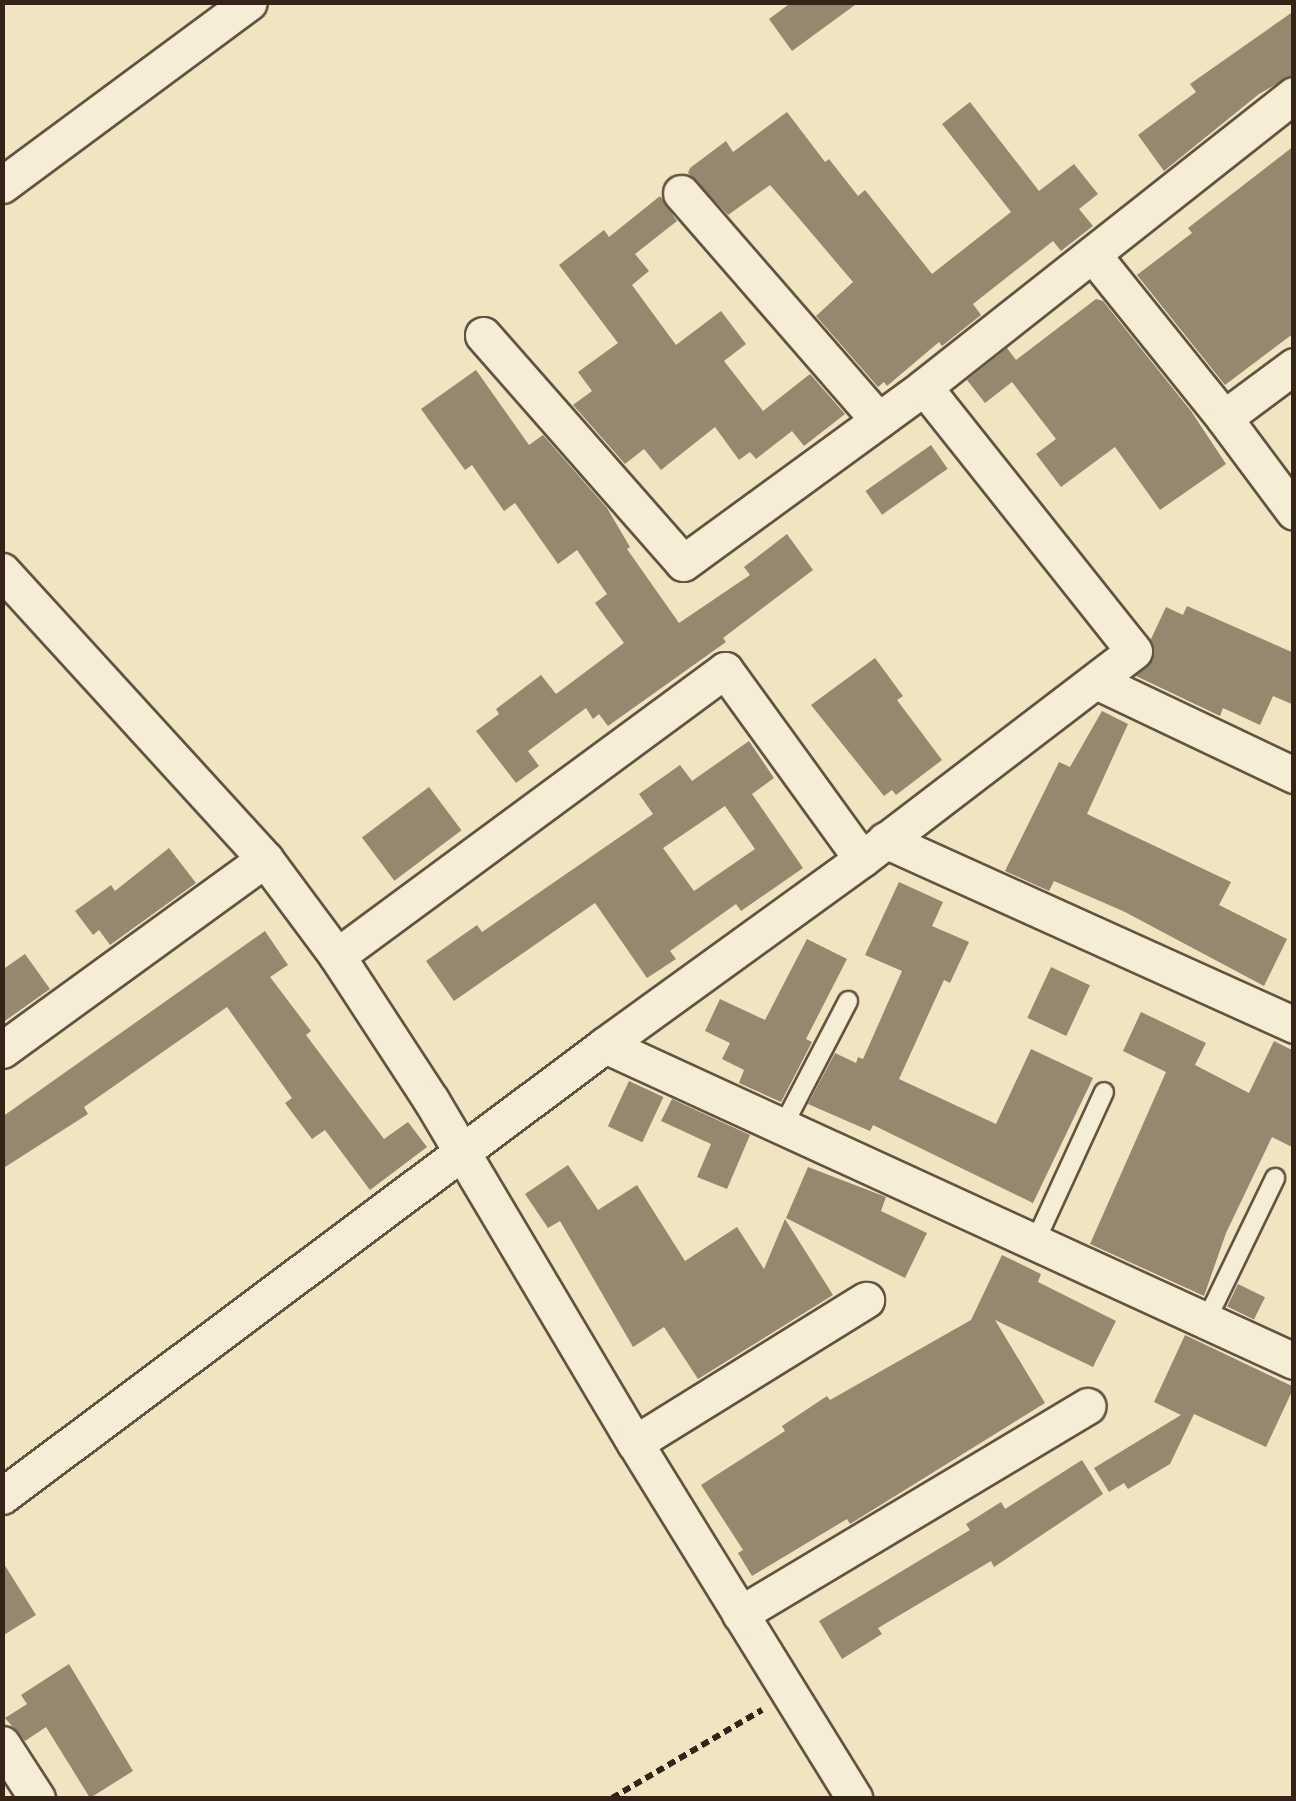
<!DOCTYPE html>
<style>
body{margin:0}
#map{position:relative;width:1296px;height:1801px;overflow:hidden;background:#f1e4c1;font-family:Vollkorn,serif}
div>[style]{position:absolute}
.building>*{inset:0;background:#96876f;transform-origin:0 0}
.path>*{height:6px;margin-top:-3px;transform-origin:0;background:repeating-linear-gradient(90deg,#342316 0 8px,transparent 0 13px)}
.roads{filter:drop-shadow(2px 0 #635341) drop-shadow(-2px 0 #635341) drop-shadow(0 2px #635341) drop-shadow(0 -2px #635341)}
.service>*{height:18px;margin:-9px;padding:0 9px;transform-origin:9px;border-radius:9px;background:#f6edd7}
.minor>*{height:35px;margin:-17.5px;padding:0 17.5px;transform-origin:17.5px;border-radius:17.5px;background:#f6edd7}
span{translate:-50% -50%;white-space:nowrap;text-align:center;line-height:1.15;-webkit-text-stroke:9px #f6edd7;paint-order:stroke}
.frame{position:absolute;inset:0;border:5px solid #342316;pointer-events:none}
</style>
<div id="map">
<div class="building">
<i style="clip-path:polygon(792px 2px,859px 2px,792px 51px,769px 19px)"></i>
<i style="clip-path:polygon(1294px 11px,1294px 74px,1259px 94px,1164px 171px,1138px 135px,1196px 92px,1190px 84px)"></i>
<i style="clip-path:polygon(970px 102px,1039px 191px,1074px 164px,1098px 194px,1079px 209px,1093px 226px,1061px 251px,1053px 241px,973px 304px,981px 315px,942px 346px,939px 342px,887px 386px,884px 382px,878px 387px,816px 316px,853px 282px,797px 216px,770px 185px,728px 215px,688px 173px,690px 168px,726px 141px,733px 152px,787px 112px,825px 162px,829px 159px,858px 196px,865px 190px,932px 274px,1011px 212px,942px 124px)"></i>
<i style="clip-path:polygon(1294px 146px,1294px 333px,1225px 385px,1137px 275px,1192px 233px,1188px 228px)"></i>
<i style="clip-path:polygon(660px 196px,677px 221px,635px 254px,649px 271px,632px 285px,676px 345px,721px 311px,746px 344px,724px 361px,763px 411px,810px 374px,845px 414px,804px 446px,792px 431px,756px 459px,750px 452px,739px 460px,715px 427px,661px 470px,644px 449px,625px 464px,573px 405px,592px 391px,578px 372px,618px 343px,559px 265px,604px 230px,609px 237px)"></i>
<i style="clip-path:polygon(1096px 299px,1103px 301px,1191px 411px,1226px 464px,1160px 510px,1115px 447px,1061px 487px,1036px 454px,1056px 439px,1012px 382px,985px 403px,967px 380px,1007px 348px,1016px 360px)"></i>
<i style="clip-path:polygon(476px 370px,529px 445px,543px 435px,607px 508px,630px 547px,627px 549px,679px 623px,750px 575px,744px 567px,787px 534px,813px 570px,723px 638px,726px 642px,608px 726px,599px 714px,593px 719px,586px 708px,528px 751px,539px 766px,516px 783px,476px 731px,499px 714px,496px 709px,541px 675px,556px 694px,624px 643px,595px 603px,607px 594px,577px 550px,558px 564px,515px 503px,504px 511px,472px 465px,465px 470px,421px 409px)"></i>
<i style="left:931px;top:445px;width:29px;height:80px;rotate:55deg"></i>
<i style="clip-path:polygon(1187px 606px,1294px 653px,1294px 705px,1273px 696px,1260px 725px,1223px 708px,1220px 716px,1136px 676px,1153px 660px,1151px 639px,1166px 607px,1183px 615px)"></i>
<i style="clip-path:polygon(875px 658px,903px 696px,897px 700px,942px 760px,896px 795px,892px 790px,884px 796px,811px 705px)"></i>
<i style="clip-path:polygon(1102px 711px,1128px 724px,1087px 814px,1231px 882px,1219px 905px,1287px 939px,1264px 986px,1125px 912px,1054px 881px,1049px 891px,1005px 871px,1059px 762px,1070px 767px)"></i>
<i style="clip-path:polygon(evenodd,749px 741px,774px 778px,752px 794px,803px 868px,741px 911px,736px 904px,670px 951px,676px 959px,647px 978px,595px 903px,454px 1001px,426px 961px,477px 925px,482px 932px,653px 814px,639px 794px,680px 765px,692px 781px,749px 741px,725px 806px,755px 849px,694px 891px,663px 848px,725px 806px)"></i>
<i style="left:429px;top:787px;width:54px;height:84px;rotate:53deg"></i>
<i style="clip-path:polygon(169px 848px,196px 883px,110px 945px,99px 930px,93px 935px,75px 911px,111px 885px,115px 891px)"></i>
<i style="clip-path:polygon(899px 882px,943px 902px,932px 926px,969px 942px,950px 983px,944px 980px,899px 1079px,996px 1124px,1031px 1049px,1093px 1078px,1033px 1203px,873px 1125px,870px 1131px,808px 1104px,835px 1053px,856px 1063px,858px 1057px,863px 1059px,902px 971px,865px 955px)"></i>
<i style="clip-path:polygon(265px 931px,288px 965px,270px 977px,311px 1031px,306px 1035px,384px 1139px,408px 1122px,427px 1147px,370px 1190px,325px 1130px,312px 1139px,285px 1103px,292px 1098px,227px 1007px,84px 1107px,88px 1114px,2px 1169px,2px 1117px)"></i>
<i style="clip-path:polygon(807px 939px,847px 959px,806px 1039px,812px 1042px,781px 1102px,739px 1083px,744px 1070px,722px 1059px,730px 1043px,705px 1031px,720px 999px,765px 1020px)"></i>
<i style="clip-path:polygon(25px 954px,50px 989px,2px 1023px,2px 970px)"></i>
<i style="left:1051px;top:967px;width:43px;height:56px;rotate:25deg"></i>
<i style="clip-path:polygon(1141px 1012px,1206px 1043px,1195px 1065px,1249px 1093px,1274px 1041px,1294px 1051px,1294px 1148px,1272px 1137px,1226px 1233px,1204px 1296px,1090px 1244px,1166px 1072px,1123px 1051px)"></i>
<i style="left:629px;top:1081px;width:38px;height:50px;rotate:25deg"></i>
<i style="clip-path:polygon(672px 1099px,750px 1135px,727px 1189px,697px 1177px,711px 1144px,661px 1121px)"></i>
<i style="clip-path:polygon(568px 1165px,598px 1210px,637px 1185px,685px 1261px,737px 1227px,764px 1269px,785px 1219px,833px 1295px,698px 1379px,664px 1327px,633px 1347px,560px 1221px,548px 1228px,525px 1194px)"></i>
<i style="clip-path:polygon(808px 1167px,886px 1197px,881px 1211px,927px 1233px,905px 1278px,786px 1218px)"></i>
<i style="clip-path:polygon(1002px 1255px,1041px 1274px,1038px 1282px,1116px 1321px,1093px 1367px,995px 1320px,1045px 1403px,850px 1524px,847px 1519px,752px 1576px,738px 1553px,743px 1550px,701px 1485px,785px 1431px,782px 1426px,827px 1396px,830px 1400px,971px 1320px)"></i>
<i style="left:1238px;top:1284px;width:30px;height:25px;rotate:26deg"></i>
<i style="clip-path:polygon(1185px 1335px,1294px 1387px,1266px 1447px,1194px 1414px,1170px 1464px,1128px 1489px,1124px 1483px,1109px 1492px,1094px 1468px,1181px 1415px,1154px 1402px)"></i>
<i style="clip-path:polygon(1082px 1460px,1103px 1494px,994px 1567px,991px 1561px,878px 1628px,882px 1634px,842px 1659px,819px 1621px,970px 1530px,966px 1524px,1001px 1502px,1005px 1509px)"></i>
<i style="clip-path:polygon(2px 1561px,36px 1615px,2px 1636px)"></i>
<i style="clip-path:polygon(69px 1664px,133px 1771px,90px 1798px,46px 1727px,25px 1741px,5px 1718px,27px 1704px,21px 1695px)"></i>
</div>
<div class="path">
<i style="left:612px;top:1798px;width:174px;rotate:-30.4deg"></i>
</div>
<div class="roads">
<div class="service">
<i style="left:783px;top:1126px;width:141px;rotate:-62.5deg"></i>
<i style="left:1035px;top:1242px;width:165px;rotate:-65.3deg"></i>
<i style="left:1206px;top:1321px;width:159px;rotate:-64.2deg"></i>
</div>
<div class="minor">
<i style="left:2px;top:185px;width:307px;rotate:-36.5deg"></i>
<i style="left:681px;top:193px;width:301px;rotate:49deg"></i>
<i style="left:1093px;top:255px;width:209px;rotate:51.2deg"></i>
<i style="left:483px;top:335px;width:303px;rotate:48.7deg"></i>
<i style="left:683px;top:563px;width:298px;rotate:-36.1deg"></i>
<i style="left:1294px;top:366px;width:87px;rotate:143.4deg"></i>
<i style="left:1224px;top:418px;width:117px;rotate:53.3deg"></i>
<i style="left:2px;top:571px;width:390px;rotate:47.6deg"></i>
<i style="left:265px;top:859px;width:121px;rotate:53.4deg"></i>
<i style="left:337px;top:956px;width:172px;rotate:56.9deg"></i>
<i style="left:431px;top:1100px;width:399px;rotate:59.3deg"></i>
<i style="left:635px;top:1443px;width:417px;rotate:58.3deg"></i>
<i style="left:1096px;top:681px;width:219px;rotate:25.4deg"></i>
<i style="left:885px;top:840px;width:449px;rotate:24.3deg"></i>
<i style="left:337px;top:956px;width:482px;rotate:-36.4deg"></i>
<i style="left:725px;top:670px;width:233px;rotate:54.1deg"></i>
<i style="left:605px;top:1045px;width:758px;rotate:24.64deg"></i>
<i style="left:2px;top:1050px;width:325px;rotate:-36deg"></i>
<i style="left:635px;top:1443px;width:272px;rotate:-31.8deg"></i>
<i style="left:2px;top:1496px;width:753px;rotate:-36.79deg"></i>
<i style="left:605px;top:1045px;width:317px;rotate:-35.9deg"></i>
<i style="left:862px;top:859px;width:342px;rotate:-37.4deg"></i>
<i style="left:1134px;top:651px;width:337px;rotate:-128.5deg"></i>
<i style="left:924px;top:387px;width:471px;rotate:-38.3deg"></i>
<i style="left:740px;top:1614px;width:405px;rotate:-30.9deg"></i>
<i style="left:2px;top:1744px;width:64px;rotate:57.1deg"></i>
</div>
</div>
<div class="frame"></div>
</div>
